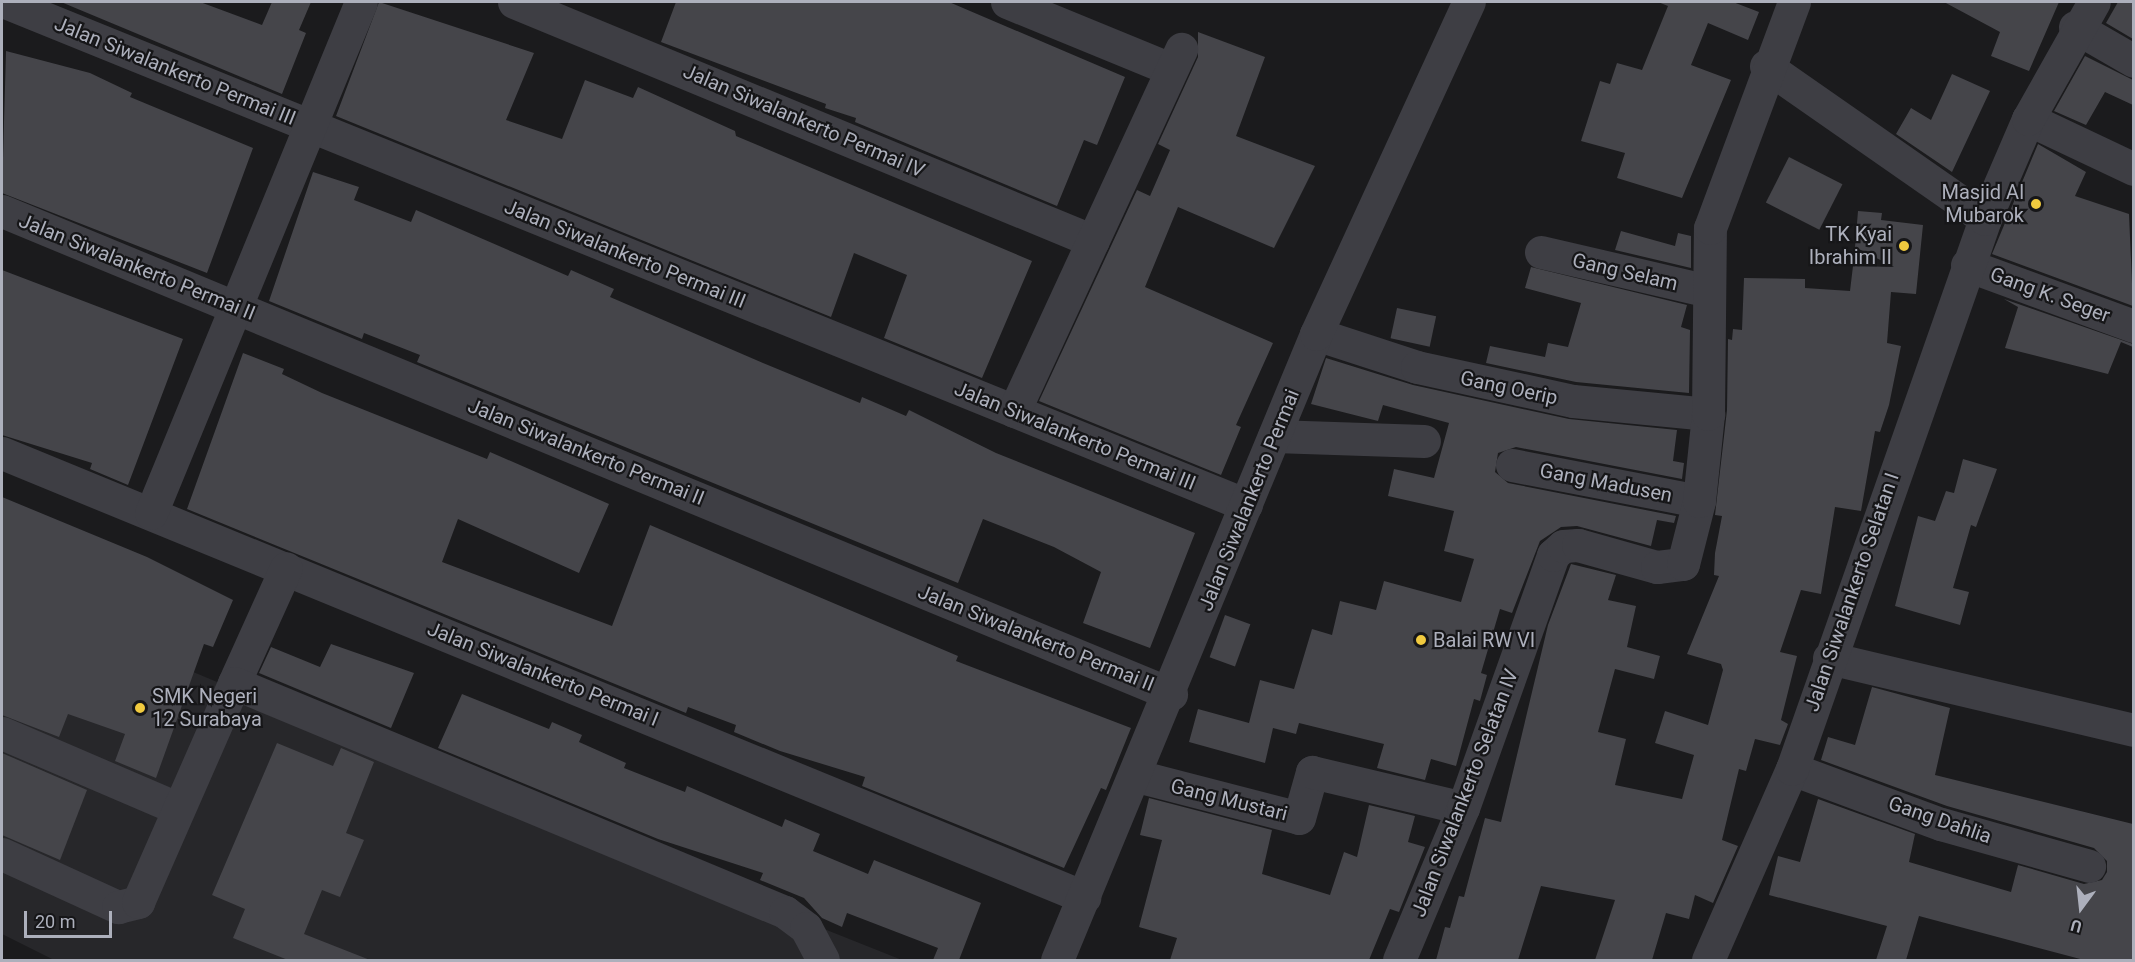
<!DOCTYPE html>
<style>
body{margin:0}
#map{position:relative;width:2135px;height:962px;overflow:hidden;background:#1b1b1d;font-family:Roboto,sans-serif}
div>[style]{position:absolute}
.built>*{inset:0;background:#27272a}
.building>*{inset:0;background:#45454a;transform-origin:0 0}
.minor>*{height:33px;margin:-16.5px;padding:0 16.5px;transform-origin:16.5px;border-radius:16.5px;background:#3e3e44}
.dots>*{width:16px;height:16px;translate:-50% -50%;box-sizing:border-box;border:3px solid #161618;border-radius:50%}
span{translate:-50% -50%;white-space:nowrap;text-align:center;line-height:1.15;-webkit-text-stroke:4.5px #161618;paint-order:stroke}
.street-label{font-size:20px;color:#adb0bc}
.poi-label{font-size:20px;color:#adb0bc}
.right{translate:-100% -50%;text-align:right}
.left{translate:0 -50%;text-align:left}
.frame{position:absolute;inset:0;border:3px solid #adb0bc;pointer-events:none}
.north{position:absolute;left:2051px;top:878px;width:60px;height:60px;-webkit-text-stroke:4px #161618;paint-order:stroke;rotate:195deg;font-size:16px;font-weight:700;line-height:24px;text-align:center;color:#adb0bc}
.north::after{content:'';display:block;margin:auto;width:21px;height:27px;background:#adb0bc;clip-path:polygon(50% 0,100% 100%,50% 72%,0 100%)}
.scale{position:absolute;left:24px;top:911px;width:88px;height:27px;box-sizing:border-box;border:3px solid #adb0bc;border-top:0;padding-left:8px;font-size:18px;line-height:21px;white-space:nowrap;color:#adb0bc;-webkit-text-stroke:4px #161618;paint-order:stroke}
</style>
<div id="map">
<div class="built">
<i style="clip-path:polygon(2px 592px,468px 787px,902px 960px,54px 960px,2px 934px)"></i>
</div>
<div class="building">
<i style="clip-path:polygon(61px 2px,200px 2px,262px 25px,272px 2px,311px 2px,299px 30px,306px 33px,282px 94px)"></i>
<i style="clip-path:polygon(379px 2px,534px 53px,506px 120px,562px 139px,585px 80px,633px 98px,638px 87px,735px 131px,736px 136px,1032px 261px,982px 378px,884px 338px,907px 275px,854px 253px,831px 317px,336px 116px)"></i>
<i style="clip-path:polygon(676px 2px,949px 2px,1125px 77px,1097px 145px,1084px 140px,1057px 206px,855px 122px,856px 118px,825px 108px,826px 104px,661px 42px)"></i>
<i style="clip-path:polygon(1658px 2px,1733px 2px,1759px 12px,1748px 40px,1708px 23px,1691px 65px,1731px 80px,1682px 198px,1617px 178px,1625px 153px,1581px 141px,1600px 81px,1610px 84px,1617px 63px,1642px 70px,1668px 6px)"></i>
<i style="clip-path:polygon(1944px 2px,2059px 2px,2029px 71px,1991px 56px,2000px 32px)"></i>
<i style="clip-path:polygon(2118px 2px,2133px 2px,2133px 39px,2106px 23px)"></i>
<i style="clip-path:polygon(1198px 32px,1265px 57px,1236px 136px,1315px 166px,1274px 248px,1178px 207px,1145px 287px,1273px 343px,1236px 425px,1241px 427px,1221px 475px,1039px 401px,1137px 190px,1150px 196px,1170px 150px,1158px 144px,1198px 57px)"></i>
<i style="clip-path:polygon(6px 51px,90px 73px,132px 93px,130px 97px,253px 148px,207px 273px,2px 193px)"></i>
<i style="clip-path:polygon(2085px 56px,2133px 80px,2133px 105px,2105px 92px,2086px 125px,2054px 111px)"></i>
<i style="clip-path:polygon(1952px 74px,1990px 91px,1952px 172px,1896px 134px,1911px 108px,1931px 120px)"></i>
<i style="clip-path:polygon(2038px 144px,2086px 172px,2075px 196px,2129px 214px,2133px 306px,1992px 254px)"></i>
<i style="left:1789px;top:157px;width:60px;height:51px;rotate:27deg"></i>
<i style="clip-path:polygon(313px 172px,359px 187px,354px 200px,411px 222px,416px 210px,568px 276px,571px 270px,614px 289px,610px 297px,763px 363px,860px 403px,862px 397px,906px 416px,909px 410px,996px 453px,1195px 533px,1150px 648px,1083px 623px,1101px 572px,1054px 547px,983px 519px,958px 583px,417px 362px,420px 355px,364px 333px,362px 339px,269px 301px)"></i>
<i style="clip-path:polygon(1858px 211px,1882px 213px,1881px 220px,1923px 225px,1916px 294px,1891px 292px,1887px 343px,1901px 346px,1889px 405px,1880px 432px,1875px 431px,1861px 511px,1835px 507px,1821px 594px,1801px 590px,1780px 652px,1797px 656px,1781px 720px,1788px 724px,1780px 745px,1755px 739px,1746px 771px,1739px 769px,1722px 840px,1738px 846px,1713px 903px,1695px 895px,1689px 919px,1666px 913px,1652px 960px,1595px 960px,1615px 900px,1541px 886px,1518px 960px,1436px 960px,1445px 927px,1450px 928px,1459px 896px,1464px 897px,1485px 818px,1501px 822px,1548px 625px,1571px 564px,1616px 575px,1608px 600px,1636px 606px,1627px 647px,1660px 656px,1654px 679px,1615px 669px,1598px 732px,1626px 739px,1615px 785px,1682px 799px,1694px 755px,1655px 743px,1665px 711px,1708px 725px,1723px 670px,1721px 664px,1687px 654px,1719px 576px,1714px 575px,1715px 553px,1722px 516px,1715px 515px,1727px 410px,1728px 339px,1732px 340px,1733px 329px,1742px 330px,1744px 278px,1805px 279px,1805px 288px,1850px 291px,1853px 266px,1894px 267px,1855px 247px)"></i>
<i style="clip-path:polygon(1621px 231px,1675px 246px,1678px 233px,1691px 236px,1691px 268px,1615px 250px)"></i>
<i style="clip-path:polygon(1531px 267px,1687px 305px,1681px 327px,1690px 330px,1689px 393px,1576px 382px,1486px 363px,1490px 346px,1545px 357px,1548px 343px,1568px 347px,1581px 303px,1525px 288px)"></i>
<i style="clip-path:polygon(2px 270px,183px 339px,128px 485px,90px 469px,92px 463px,2px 435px)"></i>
<i style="clip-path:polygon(2004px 299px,2133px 344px,2133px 347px,2121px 342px,2108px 374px,2005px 348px,2018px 307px)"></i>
<i style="left:1397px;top:308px;width:40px;height:31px;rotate:12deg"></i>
<i style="clip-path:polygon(243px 353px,284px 369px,282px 374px,322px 393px,487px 459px,490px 452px,609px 504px,579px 573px,458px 519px,442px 562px,612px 626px,650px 525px,958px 656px,956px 661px,1131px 728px,1106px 790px,1101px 788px,1064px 868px,862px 786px,865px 777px,780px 751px,734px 732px,736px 725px,688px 707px,686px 713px,187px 509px)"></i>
<i style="clip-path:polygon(1326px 358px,1413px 385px,1569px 419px,1677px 430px,1673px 461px,1684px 463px,1682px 479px,1516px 447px,1498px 453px,1495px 472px,1508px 483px,1676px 516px,1674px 523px,1657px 520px,1651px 546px,1577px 526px,1561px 527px,1540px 541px,1512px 613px,1500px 609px,1481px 673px,1487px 675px,1480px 701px,1474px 699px,1456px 766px,1431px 759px,1425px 780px,1377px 768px,1384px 744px,1299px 723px,1296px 734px,1273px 728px,1265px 763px,1189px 742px,1198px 709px,1249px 723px,1260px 680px,1294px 689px,1312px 629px,1332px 635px,1340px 601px,1376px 610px,1384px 581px,1461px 602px,1474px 559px,1444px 551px,1454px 511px,1388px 496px,1394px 469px,1434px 478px,1449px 423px,1383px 405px,1378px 421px,1311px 404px)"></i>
<i style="clip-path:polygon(1963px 459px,1997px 469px,1976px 527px,1971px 525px,1953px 588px,1969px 592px,1960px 625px,1895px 606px,1918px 516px,1935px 521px,1946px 491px,1954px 493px)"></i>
<i style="clip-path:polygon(2px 497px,147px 557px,233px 600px,213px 647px,204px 644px,156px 778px,115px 761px,125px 734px,68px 714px,59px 737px,2px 715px)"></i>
<i style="left:1225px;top:615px;width:27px;height:45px;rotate:20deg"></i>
<i style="clip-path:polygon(331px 644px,414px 673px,391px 728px,259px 673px,271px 647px,320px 667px)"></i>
<i style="clip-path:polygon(1872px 687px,1950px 708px,1935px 775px,2133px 824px,2133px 960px,2084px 960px,1919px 916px,1906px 960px,1876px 960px,1887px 926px,1769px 895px,1778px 856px,1800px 862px,1818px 799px,1915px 834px,1909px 862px,2011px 892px,2018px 865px,2084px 884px,2102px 880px,2107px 872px,2107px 861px,2094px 848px,1947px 806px,1821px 760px,1828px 737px,1855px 745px)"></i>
<i style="clip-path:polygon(462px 694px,549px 729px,552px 722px,582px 735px,579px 742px,626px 763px,624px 768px,685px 792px,687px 786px,782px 827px,785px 819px,820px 834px,813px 851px,868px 874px,874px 860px,981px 903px,959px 960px,933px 960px,938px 948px,847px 913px,842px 927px,822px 918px,804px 898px,760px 880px,763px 873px,658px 839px,438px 748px)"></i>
<i style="clip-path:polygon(277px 743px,333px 766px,341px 748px,374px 762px,346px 833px,364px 840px,340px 897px,322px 890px,304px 934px,370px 960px,288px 960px,233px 938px,245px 909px,212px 895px)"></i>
<i style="clip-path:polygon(2px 753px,87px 790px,60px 860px,2px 835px)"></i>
<i style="clip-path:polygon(1149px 798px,1272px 830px,1262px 874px,1330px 895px,1344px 852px,1357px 857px,1369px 805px,1415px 816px,1408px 842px,1425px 847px,1399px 912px,1390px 909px,1369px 960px,1170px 960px,1177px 938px,1139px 927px,1162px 840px,1140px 835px)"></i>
</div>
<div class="minor">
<i style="left:5px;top:2px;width:1339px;rotate:22.06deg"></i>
<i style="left:514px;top:2px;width:626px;rotate:22.43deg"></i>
<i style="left:1007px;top:2px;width:176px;rotate:22.3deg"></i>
<i style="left:2075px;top:27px;width:68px;rotate:30deg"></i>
<i style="left:1766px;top:66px;width:267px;rotate:34.9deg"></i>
<i style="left:2028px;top:119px;width:117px;rotate:25.3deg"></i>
<i style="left:2px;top:211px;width:1265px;rotate:22.45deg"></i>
<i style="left:1541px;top:252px;width:172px;rotate:13.1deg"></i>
<i style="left:1967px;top:265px;width:178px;rotate:20.1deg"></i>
<i style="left:1316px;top:334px;width:106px;rotate:18.1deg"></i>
<i style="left:1417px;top:367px;width:160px;rotate:12.3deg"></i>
<i style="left:1573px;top:401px;width:136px;rotate:5.5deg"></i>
<i style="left:1014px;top:411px;width:399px;rotate:-65.2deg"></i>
<i style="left:1274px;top:436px;width:150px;rotate:1.9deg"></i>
<i style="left:2px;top:453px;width:1170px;rotate:22.31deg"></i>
<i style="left:1512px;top:465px;width:190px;rotate:10.9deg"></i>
<i style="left:151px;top:513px;width:552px;rotate:-67.66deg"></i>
<i style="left:1829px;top:658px;width:313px;rotate:13.3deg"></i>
<i style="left:234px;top:683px;width:126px;rotate:-65.7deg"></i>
<i style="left:2px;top:733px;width:190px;rotate:23.2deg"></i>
<i style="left:1792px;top:769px;width:159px;rotate:20.3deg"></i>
<i style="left:1941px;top:824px;width:154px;rotate:15.8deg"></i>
<i style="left:1137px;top:776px;width:167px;rotate:14.5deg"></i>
<i style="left:1299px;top:818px;width:48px;rotate:-74.2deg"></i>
<i style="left:1312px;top:772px;width:155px;rotate:13.4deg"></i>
<i style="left:2px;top:854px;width:128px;rotate:24.6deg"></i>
<i style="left:118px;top:907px;width:21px;rotate:-14deg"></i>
<i style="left:138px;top:902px;width:239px;rotate:-66.3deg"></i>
<i style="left:234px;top:683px;width:597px;rotate:22.57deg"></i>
<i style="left:785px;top:912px;width:26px;rotate:37deg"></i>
<i style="left:806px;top:928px;width:36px;rotate:62deg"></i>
<i style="left:1057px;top:960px;width:677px;rotate:-67.52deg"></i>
<i style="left:1316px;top:334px;width:366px;rotate:-65.3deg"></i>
<i style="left:1399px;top:960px;width:165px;rotate:-67.2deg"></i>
<i style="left:1463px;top:808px;width:269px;rotate:-70.4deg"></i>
<i style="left:1553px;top:555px;width:13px;rotate:-42deg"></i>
<i style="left:1563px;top:546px;width:15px;rotate:-4deg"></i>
<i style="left:1578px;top:545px;width:82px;rotate:15.6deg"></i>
<i style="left:1657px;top:567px;width:26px;rotate:-7deg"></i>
<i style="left:1683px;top:564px;width:65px;rotate:-75.7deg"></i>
<i style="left:1699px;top:501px;width:87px;rotate:-84.1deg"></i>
<i style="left:1708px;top:414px;width:186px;rotate:-89.4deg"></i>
<i style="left:1710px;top:228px;width:241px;rotate:-69.6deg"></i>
<i style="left:1708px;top:960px;width:209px;rotate:-66.3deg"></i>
<i style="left:1792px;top:769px;width:583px;rotate:-70.66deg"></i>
<i style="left:1985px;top:219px;width:109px;rotate:-66.7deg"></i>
<i style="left:2028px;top:119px;width:134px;rotate:-60.6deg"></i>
</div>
<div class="dots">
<i style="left:2036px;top:204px;background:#f1ca3f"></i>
<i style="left:1904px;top:246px;background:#f1ca3f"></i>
<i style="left:1421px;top:640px;background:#f1ca3f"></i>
<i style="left:140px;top:708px;background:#f1ca3f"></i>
</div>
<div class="street-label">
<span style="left:175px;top:71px;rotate:22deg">Jalan Siwalankerto Permai III</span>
<span style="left:804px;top:121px;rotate:23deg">Jalan Siwalankerto Permai IV</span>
<span style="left:625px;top:254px;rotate:22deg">Jalan Siwalankerto Permai III</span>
<span style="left:137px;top:267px;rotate:22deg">Jalan Siwalankerto Permai II</span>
<span style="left:1625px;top:272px;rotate:13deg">Gang Selam</span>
<span style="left:2050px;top:295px;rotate:20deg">Gang K. Seger</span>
<span style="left:1509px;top:388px;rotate:12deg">Gang Oerip</span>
<span style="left:1075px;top:436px;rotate:22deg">Jalan Siwalankerto Permai III</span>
<span style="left:586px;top:452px;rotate:22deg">Jalan Siwalankerto Permai II</span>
<span style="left:1606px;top:483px;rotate:11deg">Gang Madusen</span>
<span style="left:1249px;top:500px;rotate:-68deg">Jalan Siwalankerto Permai</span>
<span style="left:1852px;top:592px;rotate:-71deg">Jalan Siwalankerto Selatan I</span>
<span style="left:1036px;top:638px;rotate:22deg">Jalan Siwalankerto Permai II</span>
<span style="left:543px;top:674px;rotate:22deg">Jalan Siwalankerto Permai I</span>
<span style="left:1465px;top:793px;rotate:-69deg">Jalan Siwalankerto Selatan IV</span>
<span style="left:1229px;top:800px;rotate:14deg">Gang Mustari</span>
<span style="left:1940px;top:820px;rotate:19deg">Gang Dahlia</span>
</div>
<div class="poi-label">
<span class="right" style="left:2024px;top:204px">Masjid Al<br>Mubarok</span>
<span class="right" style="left:1892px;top:246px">TK Kyai<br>Ibrahim II</span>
<span class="left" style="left:1433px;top:640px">Balai RW VI</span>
<span class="left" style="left:152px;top:708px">SMK Negeri<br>12 Surabaya</span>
</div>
<div class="frame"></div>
<div class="north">U</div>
<div class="scale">20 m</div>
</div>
